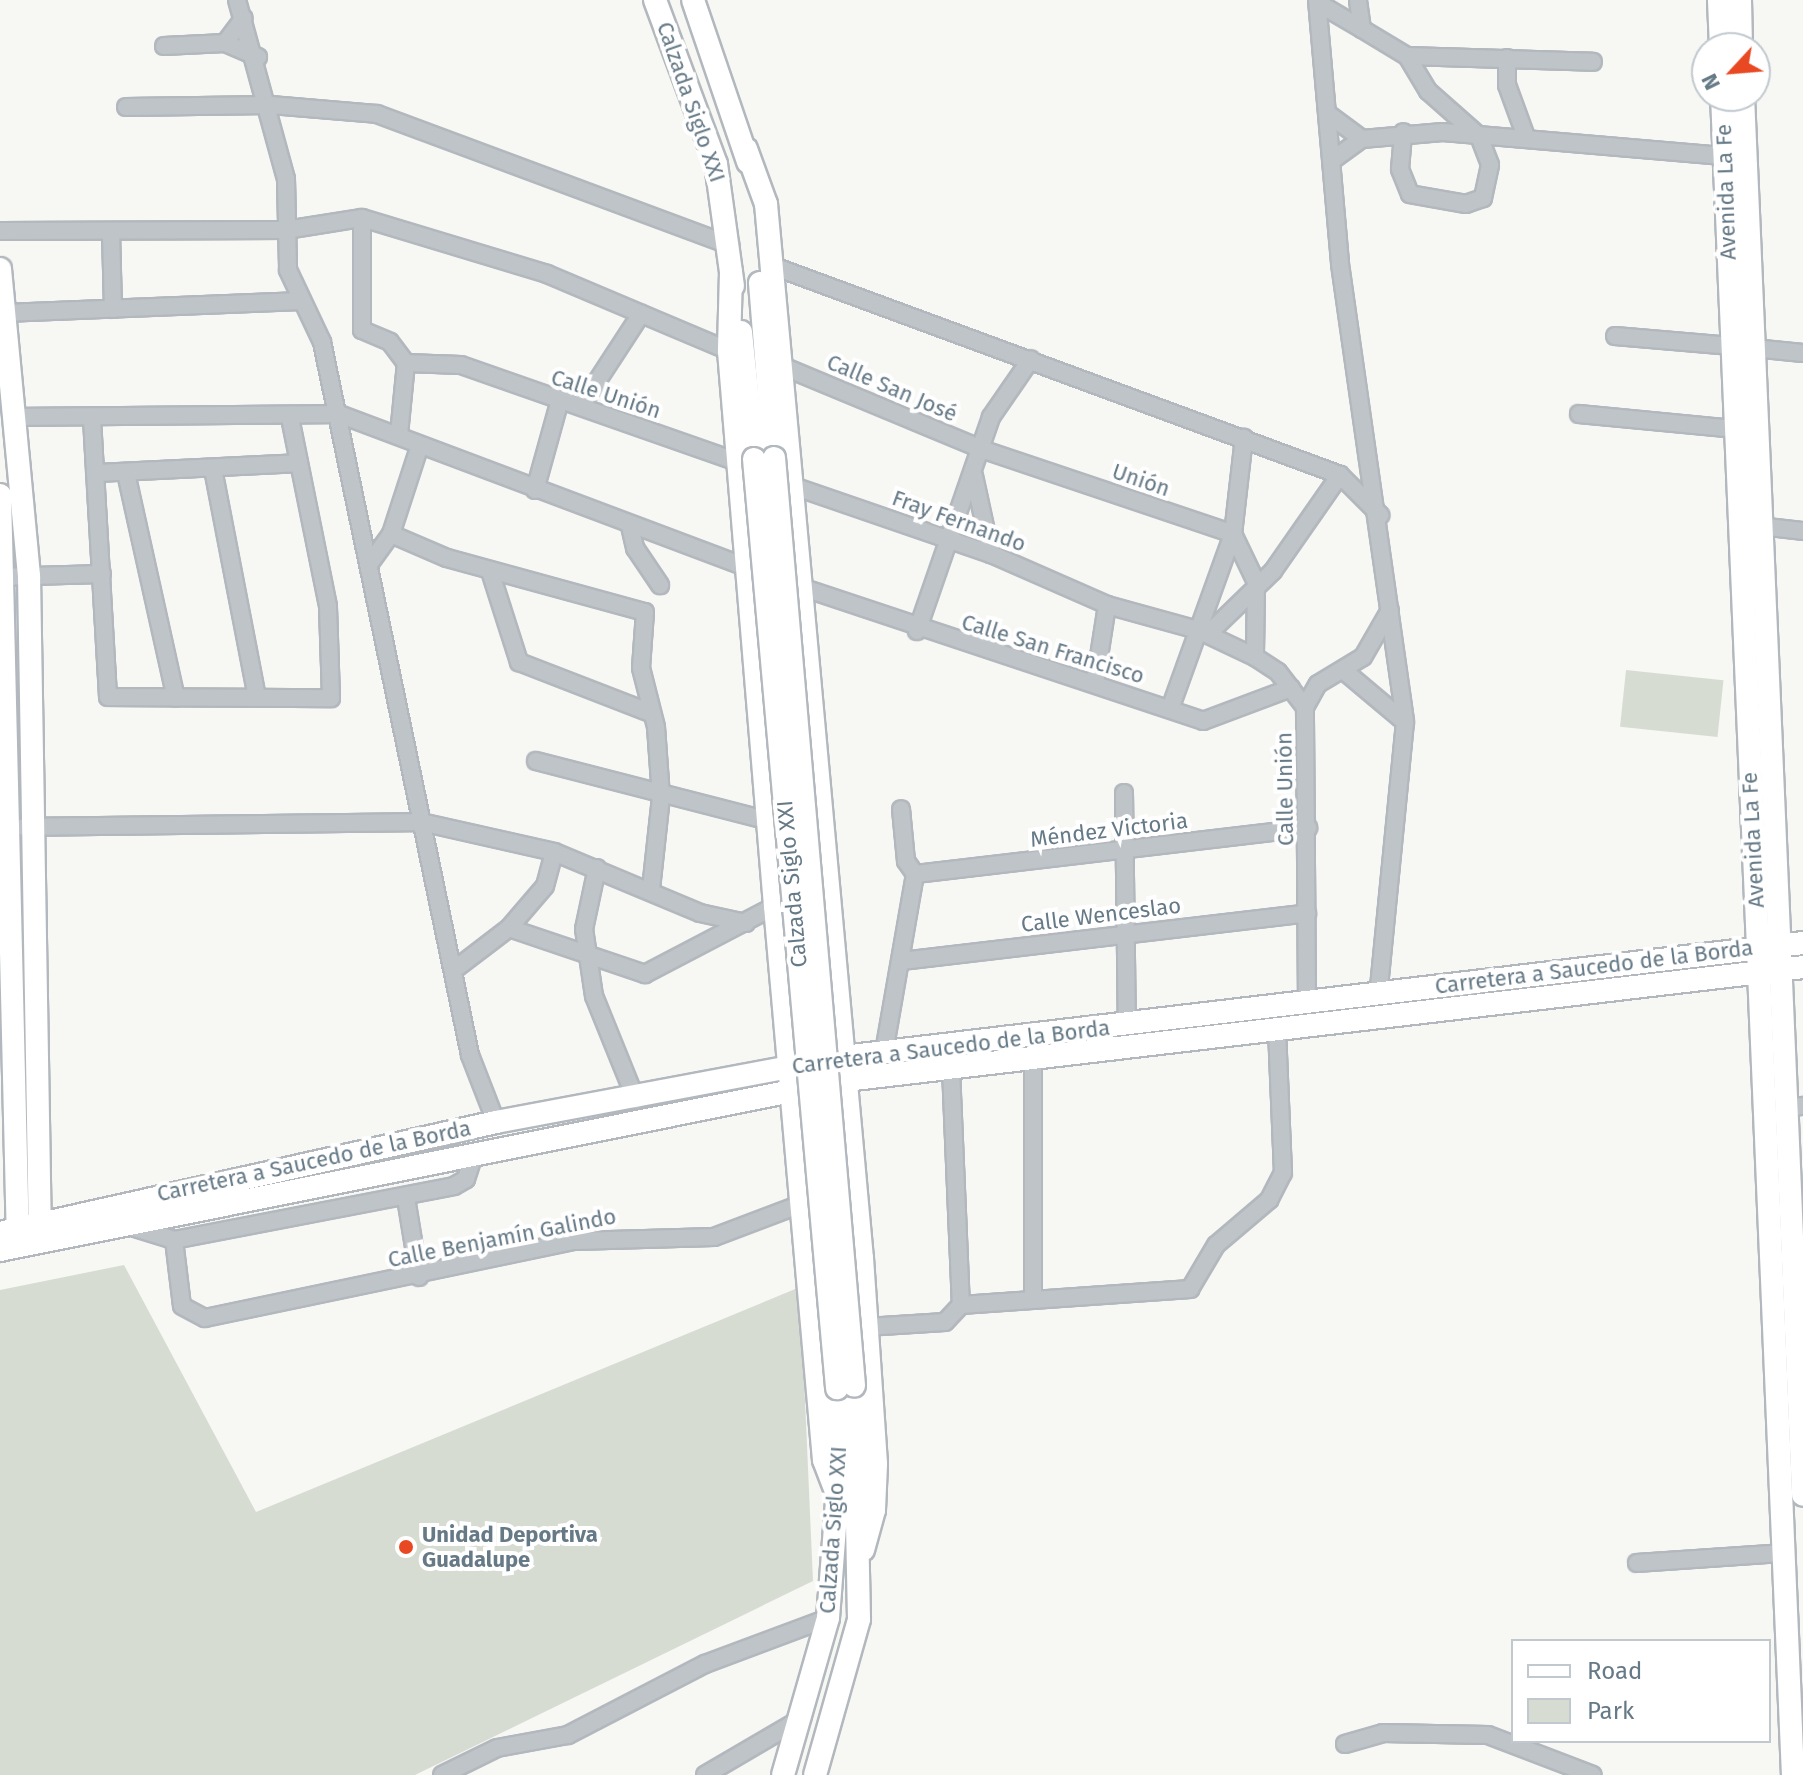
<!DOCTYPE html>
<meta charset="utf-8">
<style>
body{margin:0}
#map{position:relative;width:1803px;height:1775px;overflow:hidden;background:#f7f7f4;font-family:"Fira Sans",sans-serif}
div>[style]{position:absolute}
.green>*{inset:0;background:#d7dcd3;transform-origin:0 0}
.roads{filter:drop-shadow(2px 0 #b2b8bd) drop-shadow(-2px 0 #b2b8bd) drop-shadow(0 2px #b2b8bd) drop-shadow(0 -2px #b2b8bd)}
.street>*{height:16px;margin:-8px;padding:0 8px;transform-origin:8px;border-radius:8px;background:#bfc4c8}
.secondary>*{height:22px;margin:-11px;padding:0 11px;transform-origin:11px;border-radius:11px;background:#fff}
.bridges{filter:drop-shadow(2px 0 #b2b8bd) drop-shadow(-2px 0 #b2b8bd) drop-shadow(0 2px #b2b8bd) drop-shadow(0 -2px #b2b8bd)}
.secondary-bridge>*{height:22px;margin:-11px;padding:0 11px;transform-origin:11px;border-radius:11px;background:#fff}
.dots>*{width:22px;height:22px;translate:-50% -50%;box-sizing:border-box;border:4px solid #fff;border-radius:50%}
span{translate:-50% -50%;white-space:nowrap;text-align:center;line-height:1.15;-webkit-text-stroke:8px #fff;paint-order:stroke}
.street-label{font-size:22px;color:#657986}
.poi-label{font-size:22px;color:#657986;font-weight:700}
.left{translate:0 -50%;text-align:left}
.legend{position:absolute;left:1511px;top:1639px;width:260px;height:104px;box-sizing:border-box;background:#fff;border:2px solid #c1c9cf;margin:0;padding:10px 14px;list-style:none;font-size:24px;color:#657986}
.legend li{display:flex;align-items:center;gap:16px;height:40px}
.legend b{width:40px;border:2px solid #c1c9cf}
.north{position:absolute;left:1691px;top:32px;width:80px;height:80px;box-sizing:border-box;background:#fff;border:2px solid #c1c9cf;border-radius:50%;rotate:244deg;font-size:22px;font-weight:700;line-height:32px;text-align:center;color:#657986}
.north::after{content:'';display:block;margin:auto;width:28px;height:36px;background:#e94922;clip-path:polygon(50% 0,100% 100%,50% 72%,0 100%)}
</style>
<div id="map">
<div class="green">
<i style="left:1626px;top:670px;width:98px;height:57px;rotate:6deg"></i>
<i style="clip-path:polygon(124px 1265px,256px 1512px,800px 1287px,813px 1581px,415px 1775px,0 1775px,0 1290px)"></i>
</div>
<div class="roads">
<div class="street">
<i style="left:237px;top:0;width:186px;rotate:74.7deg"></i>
<i style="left:286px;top:179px;width:91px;rotate:88.7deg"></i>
<i style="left:288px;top:270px;width:80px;rotate:64.7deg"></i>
<i style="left:322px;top:342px;width:728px;rotate:78.27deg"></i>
<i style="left:470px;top:1055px;width:72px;rotate:68.8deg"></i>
<i style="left:1317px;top:0;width:265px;rotate:85deg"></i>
<i style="left:1340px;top:264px;width:463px;rotate:81.9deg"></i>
<i style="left:1405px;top:722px;width:275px;rotate:95.6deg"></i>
<i style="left:1318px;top:3px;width:51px;rotate:30.6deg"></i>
<i style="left:1362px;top:29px;width:29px;rotate:-98deg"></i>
<i style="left:1362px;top:29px;width:52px;rotate:31deg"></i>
<i style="left:1407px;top:56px;width:41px;rotate:59deg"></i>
<i style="left:1428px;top:91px;width:68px;rotate:41.4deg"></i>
<i style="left:1479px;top:136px;width:31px;rotate:69deg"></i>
<i style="left:1490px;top:165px;width:34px;rotate:102deg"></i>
<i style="left:1483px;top:198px;width:18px;rotate:161deg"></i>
<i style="left:1466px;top:204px;width:57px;rotate:-169.9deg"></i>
<i style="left:1410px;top:194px;width:27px;rotate:-112deg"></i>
<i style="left:1400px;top:169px;width:37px;rotate:-85deg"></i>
<i style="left:225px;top:43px;width:36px;rotate:23deg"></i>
<i style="left:164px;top:46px;width:61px;rotate:-2.8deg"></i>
<i style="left:225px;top:43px;width:31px;rotate:-53deg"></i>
<i style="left:1407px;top:56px;width:186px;rotate:1.8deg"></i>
<i style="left:1507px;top:58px;width:27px;rotate:90deg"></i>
<i style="left:1507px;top:85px;width:55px;rotate:69.9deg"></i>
<i style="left:126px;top:107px;width:144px;rotate:-0.8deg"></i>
<i style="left:270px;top:105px;width:107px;rotate:4.8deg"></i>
<i style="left:377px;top:114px;width:377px;rotate:20.4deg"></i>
<i style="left:1328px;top:114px;width:42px;rotate:36.3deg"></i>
<i style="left:1334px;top:159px;width:34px;rotate:-36deg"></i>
<i style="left:1362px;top:139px;width:81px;rotate:-4.9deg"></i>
<i style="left:1443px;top:132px;width:293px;rotate:4.9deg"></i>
<i style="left:362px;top:218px;width:112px;rotate:90deg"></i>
<i style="left:362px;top:330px;width:30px;rotate:23deg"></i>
<i style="left:390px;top:342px;width:26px;rotate:53deg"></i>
<i style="left:406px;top:363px;width:72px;rotate:95.6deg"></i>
<i style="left:0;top:231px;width:286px;rotate:-0.2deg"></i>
<i style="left:286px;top:230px;width:77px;rotate:-9deg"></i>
<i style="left:362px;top:218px;width:193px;rotate:16.8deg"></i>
<i style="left:547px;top:274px;width:198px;rotate:22.9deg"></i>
<i style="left:111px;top:232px;width:77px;rotate:88.5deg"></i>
<i style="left:773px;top:266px;width:604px;rotate:20.23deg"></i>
<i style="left:1340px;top:475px;width:57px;rotate:45deg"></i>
<i style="left:5px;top:313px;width:295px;rotate:-2.3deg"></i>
<i style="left:1615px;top:336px;width:117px;rotate:4.9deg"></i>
<i style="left:1753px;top:348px;width:50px;rotate:5.7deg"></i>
<i style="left:406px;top:363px;width:55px;rotate:2.1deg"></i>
<i style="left:461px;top:365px;width:293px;rotate:19.3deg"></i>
<i style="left:782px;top:366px;width:219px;rotate:22.6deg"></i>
<i style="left:984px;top:450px;width:263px;rotate:18.6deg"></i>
<i style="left:1233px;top:534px;width:53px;rotate:64.4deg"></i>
<i style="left:1256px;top:582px;width:75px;rotate:90.8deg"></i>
<i style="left:1255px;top:657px;width:27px;rotate:33deg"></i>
<i style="left:1278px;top:672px;width:44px;rotate:52.4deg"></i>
<i style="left:581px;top:406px;width:110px;rotate:-56.9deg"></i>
<i style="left:1579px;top:414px;width:158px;rotate:5.5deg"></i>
<i style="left:17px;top:417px;width:322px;rotate:-0.5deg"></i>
<i style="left:339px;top:414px;width:436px;rotate:20.6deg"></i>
<i style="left:92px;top:419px;width:278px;rotate:86.7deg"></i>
<i style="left:108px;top:697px;width:223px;rotate:0.3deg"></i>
<i style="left:331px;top:698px;width:92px;rotate:-91.9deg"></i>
<i style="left:328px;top:606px;width:193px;rotate:-101.4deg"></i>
<i style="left:213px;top:469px;width:233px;rotate:79.1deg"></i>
<i style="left:95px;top:473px;width:204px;rotate:-2.8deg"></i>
<i style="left:126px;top:473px;width:230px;rotate:77.5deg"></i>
<i style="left:974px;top:476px;width:80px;rotate:77.7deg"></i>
<i style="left:793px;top:486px;width:209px;rotate:19deg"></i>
<i style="left:991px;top:554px;width:127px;rotate:23.7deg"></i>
<i style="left:1107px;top:605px;width:94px;rotate:15.4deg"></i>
<i style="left:1198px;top:630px;width:63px;rotate:25.3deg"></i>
<i style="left:535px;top:490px;width:93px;rotate:-74.5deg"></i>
<i style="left:1751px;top:525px;width:52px;rotate:6.6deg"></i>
<i style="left:630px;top:526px;width:23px;rotate:77deg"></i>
<i style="left:635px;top:548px;width:45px;rotate:56deg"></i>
<i style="left:391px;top:534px;width:61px;rotate:23.2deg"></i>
<i style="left:447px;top:558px;width:205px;rotate:15.3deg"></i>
<i style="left:645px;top:612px;width:56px;rotate:94.1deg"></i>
<i style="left:641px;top:668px;width:61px;rotate:75.7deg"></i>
<i style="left:656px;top:727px;width:70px;rotate:85.9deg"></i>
<i style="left:661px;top:797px;width:93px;rotate:96.2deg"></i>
<i style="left:370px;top:563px;width:36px;rotate:-54deg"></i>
<i style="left:391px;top:534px;width:90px;rotate:-72deg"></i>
<i style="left:490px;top:571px;width:96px;rotate:72.3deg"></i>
<i style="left:519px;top:662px;width:138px;rotate:21.2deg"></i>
<i style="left:0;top:577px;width:102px;rotate:-1.7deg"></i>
<i style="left:801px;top:587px;width:424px;rotate:18.4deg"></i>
<i style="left:1203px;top:721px;width:94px;rotate:-20.6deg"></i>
<i style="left:917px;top:631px;width:226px;rotate:-70.9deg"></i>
<i style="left:991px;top:417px;width:70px;rotate:-55.4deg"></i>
<i style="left:1208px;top:634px;width:91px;rotate:-44.1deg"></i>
<i style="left:1273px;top:571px;width:117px;rotate:-55.1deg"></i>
<i style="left:1343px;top:670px;width:81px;rotate:40deg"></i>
<i style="left:1095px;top:682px;width:78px;rotate:-81.1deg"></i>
<i style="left:1170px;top:709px;width:186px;rotate:-70.2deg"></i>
<i style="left:1233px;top:534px;width:97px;rotate:-83.5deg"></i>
<i style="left:536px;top:761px;width:241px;rotate:14.4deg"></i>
<i style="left:1124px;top:793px;width:231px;rotate:89.3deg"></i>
<i style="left:24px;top:827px;width:397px;rotate:-0.7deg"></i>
<i style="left:421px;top:822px;width:136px;rotate:12.7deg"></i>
<i style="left:554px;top:852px;width:158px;rotate:22.7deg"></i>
<i style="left:700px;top:913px;width:47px;rotate:12.3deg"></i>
<i style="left:597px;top:868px;width:62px;rotate:102deg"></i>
<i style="left:584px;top:929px;width:68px;rotate:81.5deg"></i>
<i style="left:594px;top:996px;width:112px;rotate:68deg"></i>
<i style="left:915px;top:874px;width:396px;rotate:-6.7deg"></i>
<i style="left:509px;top:928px;width:144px;rotate:18.7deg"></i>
<i style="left:645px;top:974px;width:147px;rotate:-27.6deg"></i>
<i style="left:901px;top:961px;width:409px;rotate:-6.7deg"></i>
<i style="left:454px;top:970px;width:69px;rotate:-37.4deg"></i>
<i style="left:509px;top:928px;width:55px;rotate:-49.4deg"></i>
<i style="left:545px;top:886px;width:35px;rotate:-75deg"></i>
<i style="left:1307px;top:1005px;width:298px;rotate:-90.4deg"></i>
<i style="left:1305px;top:707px;width:26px;rotate:-61deg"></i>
<i style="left:1318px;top:684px;width:52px;rotate:-31deg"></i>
<i style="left:1363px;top:657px;width:54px;rotate:-60.1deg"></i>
<i style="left:884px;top:1052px;width:181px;rotate:-80.1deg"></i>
<i style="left:915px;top:874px;width:16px;rotate:-125deg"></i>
<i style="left:906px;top:861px;width:52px;rotate:-95.5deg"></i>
<i style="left:951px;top:1069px;width:236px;rotate:87.6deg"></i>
<i style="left:1783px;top:1108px;width:20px;rotate:-6deg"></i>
<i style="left:406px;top:1198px;width:80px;rotate:80.7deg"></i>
<i style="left:132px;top:1227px;width:44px;rotate:17.2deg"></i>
<i style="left:174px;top:1240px;width:66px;rotate:83.1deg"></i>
<i style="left:182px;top:1306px;width:26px;rotate:28deg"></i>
<i style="left:205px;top:1318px;width:378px;rotate:-11.8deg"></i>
<i style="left:575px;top:1241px;width:139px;rotate:-1.6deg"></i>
<i style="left:714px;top:1237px;width:96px;rotate:-20.7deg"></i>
<i style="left:174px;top:1240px;width:285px;rotate:-10.9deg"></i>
<i style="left:454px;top:1186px;width:14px;rotate:-30deg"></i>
<i style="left:466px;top:1179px;width:26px;rotate:-72deg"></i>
<i style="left:1033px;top:1298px;width:239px;rotate:-90deg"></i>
<i style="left:866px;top:1327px;width:79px;rotate:-3.6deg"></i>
<i style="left:945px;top:1322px;width:23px;rotate:-47deg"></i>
<i style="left:961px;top:1305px;width:230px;rotate:-4deg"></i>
<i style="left:1190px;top:1289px;width:51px;rotate:-59.4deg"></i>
<i style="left:1216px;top:1245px;width:70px;rotate:-40.3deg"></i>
<i style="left:1269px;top:1200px;width:30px;rotate:-63deg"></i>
<i style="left:1283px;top:1173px;width:145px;rotate:-92.4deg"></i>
<i style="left:1637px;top:1563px;width:148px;rotate:-3.9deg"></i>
<i style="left:1345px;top:1744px;width:40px;rotate:-16deg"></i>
<i style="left:1383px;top:1733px;width:105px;rotate:1.1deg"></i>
<i style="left:1488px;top:1735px;width:112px;rotate:20.9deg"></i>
<i style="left:442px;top:1775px;width:61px;rotate:-26.1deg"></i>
<i style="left:497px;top:1748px;width:72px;rotate:-10.4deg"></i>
<i style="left:568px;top:1735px;width:154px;rotate:-27.4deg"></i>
<i style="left:705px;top:1664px;width:131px;rotate:-20.5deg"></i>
<i style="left:705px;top:1775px;width:113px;rotate:-30.4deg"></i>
</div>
<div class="secondary">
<i style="left:655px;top:0;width:175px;rotate:69.6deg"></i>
<i style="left:716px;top:164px;width:123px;rotate:82.1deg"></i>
<i style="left:693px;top:0;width:171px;rotate:71.2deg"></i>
<i style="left:1719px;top:0;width:48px;rotate:87.6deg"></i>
<i style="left:1740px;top:0;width:48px;rotate:88.8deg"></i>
<i style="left:1722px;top:96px;width:1681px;rotate:87.58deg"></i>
<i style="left:1743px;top:96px;width:1400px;rotate:87.54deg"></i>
<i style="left:746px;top:149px;width:59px;rotate:70deg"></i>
<i style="left:766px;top:204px;width:1058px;rotate:84.8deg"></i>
<i style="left:862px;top:1258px;width:206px;rotate:86.1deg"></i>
<i style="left:876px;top:1464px;width:46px;rotate:92.5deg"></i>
<i style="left:874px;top:1510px;width:41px;rotate:105.4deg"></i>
<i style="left:0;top:269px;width:308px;rotate:84.6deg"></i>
<i style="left:29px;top:576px;width:660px;rotate:89.05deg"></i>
<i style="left:731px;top:272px;width:79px;rotate:91.5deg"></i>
<i style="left:729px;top:351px;width:557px;rotate:85.26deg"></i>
<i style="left:775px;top:906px;width:556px;rotate:84.95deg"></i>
<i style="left:824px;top:1460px;width:34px;rotate:69deg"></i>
<i style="left:760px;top:283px;width:176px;rotate:85.4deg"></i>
<i style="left:741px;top:332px;width:128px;rotate:84.2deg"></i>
<i style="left:0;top:495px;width:746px;rotate:88.62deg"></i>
<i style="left:0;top:1233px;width:508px;rotate:-12.61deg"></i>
<i style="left:496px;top:1122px;width:353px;rotate:-10.6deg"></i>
<i style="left:843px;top:1057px;width:967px;rotate:-6.77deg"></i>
<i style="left:0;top:1250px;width:863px;rotate:-11.36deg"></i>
<i style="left:846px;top:1080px;width:964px;rotate:-6.73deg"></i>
<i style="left:783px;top:1775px;width:163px;rotate:-74deg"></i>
<i style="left:828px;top:1618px;width:170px;rotate:-85.6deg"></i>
<i style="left:841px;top:1448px;width:60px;rotate:-93.8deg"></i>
<i style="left:815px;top:1775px;width:162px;rotate:-74.2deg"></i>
<i style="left:859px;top:1619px;width:233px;rotate:-91.2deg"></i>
</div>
</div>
<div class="bridges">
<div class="secondary-bridge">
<i style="left:774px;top:458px;width:931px;rotate:85.07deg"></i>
<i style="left:754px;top:459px;width:933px;rotate:84.89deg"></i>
</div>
</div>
<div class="dots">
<i style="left:406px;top:1547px;background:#e94922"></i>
</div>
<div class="street-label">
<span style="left:691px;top:102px;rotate:71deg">Calzada Siglo XXI</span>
<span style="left:1726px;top:192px;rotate:-92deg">Avenida La Fe</span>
<span style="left:892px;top:388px;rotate:23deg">Calle San José</span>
<span style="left:606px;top:394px;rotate:18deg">Calle Unión</span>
<span style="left:1141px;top:480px;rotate:19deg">Unión</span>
<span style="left:959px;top:521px;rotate:20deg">Fray Fernando</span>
<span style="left:1053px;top:649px;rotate:17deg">Calle San Francisco</span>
<span style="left:1285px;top:789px;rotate:-91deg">Calle Unión</span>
<span style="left:1109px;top:830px;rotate:-7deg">Méndez Victoria</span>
<span style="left:1753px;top:840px;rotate:-93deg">Avenida La Fe</span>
<span style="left:792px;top:884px;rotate:-95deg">Calzada Siglo XXI</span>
<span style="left:1101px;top:915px;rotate:-7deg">Calle Wenceslao</span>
<span style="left:1594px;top:967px;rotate:-7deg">Carretera a Saucedo de la Borda</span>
<span style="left:951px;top:1047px;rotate:-7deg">Carretera a Saucedo de la Borda</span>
<span style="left:314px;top:1161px;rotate:-12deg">Carretera a Saucedo de la Borda</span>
<span style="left:502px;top:1238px;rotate:-11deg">Calle Benjamín Galindo</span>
<span style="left:833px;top:1530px;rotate:-86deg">Calzada Siglo XXI</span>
</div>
<div class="poi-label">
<span class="left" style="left:422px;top:1547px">Unidad Deportiva<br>Guadalupe</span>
</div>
<ul class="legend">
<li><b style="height:10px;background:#fff"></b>Road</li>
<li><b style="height:22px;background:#d7dcd3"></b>Park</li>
</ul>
<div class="north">N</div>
</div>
